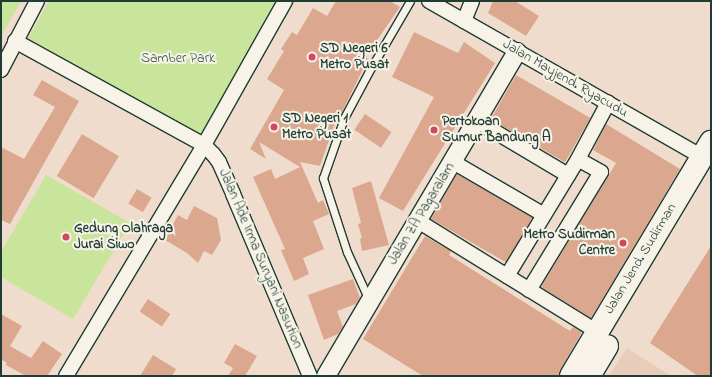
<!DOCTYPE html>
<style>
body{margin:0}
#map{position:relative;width:712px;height:377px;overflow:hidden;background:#efdccd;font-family:"Indie Flower",sans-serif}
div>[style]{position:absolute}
.built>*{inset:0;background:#e9ccba}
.green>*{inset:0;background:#c9e59c}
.building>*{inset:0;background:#dba88f;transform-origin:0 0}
.roads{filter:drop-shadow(1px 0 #1f3d34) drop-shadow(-1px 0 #1f3d34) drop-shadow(0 1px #1f3d34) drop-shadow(0 -1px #1f3d34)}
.service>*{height:7px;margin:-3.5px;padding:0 3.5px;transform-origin:3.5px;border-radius:3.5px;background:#f7f3e8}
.minor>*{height:14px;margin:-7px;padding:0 7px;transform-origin:7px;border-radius:7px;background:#f7f3e8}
.tertiary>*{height:18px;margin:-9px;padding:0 9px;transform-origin:9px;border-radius:9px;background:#f7f3e8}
.trunk>*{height:22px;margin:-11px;padding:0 11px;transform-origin:11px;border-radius:11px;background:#f7f3e8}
.dots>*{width:11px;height:11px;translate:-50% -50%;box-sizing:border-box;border:2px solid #f7f3e8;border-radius:50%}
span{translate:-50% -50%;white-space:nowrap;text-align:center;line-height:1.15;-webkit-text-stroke:4px #f7f3e8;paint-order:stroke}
.poi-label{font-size:14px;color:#1f3d34;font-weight:700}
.left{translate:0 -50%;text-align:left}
.right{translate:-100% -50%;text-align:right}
.park-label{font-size:14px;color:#385644}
.street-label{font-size:14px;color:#1f3d34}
.frame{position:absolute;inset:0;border:2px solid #1f3d34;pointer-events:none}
</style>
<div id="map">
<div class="built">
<i style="clip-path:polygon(627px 348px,671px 376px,609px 376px)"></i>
</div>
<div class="green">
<i style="clip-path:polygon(1px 1px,21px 1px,1px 37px)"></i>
<i style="clip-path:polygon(49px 1px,279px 1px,199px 138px,28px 39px)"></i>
<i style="clip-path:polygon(46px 175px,130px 223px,73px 319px,1px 277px,1px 252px)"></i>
</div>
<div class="building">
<i style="clip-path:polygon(336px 1px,390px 1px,400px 7px,366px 56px,368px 59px,337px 122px,336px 120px,320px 166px,300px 162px,318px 203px,323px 200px,329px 214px,313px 221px,324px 249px,303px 258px,309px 274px,294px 281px,281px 250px,285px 249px,253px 177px,271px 169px,275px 179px,300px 167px,259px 142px,266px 159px,250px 149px,284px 90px,267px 79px,284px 51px,281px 49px,292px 32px,297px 35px,313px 8px,327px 16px)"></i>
<i style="clip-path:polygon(493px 1px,515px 1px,539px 16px,526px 36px,488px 13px)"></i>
<i style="clip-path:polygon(414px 32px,458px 53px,464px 42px,495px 63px,403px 211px,379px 198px,434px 97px,392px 77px)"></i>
<i style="left:516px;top:75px;width:86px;height:51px;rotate:30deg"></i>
<i style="clip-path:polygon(42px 80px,79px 101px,10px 224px,1px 220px,1px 147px,24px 159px,55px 107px,33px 95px)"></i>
<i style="left:365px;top:114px;width:32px;height:19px;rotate:34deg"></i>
<i style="clip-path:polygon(606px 124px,680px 169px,591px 318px,541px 287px,616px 163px,593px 150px)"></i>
<i style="left:82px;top:134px;width:43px;height:49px;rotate:31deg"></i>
<i style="left:457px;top:174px;width:87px;height:52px;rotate:30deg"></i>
<i style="clip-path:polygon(371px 181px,389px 245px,362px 251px,360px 239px,362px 238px,358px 224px,361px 223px,352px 188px)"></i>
<i style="left:137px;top:189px;width:17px;height:17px;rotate:31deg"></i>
<i style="clip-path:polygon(194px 206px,217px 218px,221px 240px,212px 255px,204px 251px,198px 263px,187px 253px,165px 240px,178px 215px,187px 220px)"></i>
<i style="clip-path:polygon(425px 236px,451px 251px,449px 255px,570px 331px,573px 327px,582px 332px,560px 370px,559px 376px,423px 376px,363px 339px)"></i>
<i style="clip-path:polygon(711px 246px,711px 376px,698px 376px,650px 343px)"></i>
<i style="clip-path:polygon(353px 279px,360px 298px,356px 304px,337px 311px,343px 327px,338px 334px,324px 340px,308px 295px)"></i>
<i style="left:148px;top:299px;width:27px;height:15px;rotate:34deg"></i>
<i style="clip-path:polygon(1px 314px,22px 326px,10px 346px,31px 358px,43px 341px,62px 354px,47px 376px,26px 376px,6px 365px,7px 363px,2px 360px,1px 362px)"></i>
<i style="clip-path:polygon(235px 344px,257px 356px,245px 376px,228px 376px,233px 368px,224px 363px)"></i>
<i style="clip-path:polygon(153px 355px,176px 369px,172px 376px,140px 376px)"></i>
</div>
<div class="roads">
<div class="service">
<i style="left:369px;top:300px;width:53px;rotate:-114.6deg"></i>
<i style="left:347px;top:252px;width:78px;rotate:-108deg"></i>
<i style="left:323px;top:178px;width:64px;rotate:-70.7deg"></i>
<i style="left:344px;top:118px;width:51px;rotate:-61.9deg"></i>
<i style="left:368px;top:73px;width:83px;rotate:-59.7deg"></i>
</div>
<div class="minor">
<i style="left:429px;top:1px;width:314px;rotate:29.7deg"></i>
<i style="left:464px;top:21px;width:22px;rotate:-68deg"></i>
<i style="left:15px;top:41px;width:216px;rotate:28.8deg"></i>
<i style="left:204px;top:145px;width:13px;rotate:45deg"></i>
<i style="left:213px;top:154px;width:10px;rotate:53deg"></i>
<i style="left:219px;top:162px;width:35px;rotate:66deg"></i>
<i style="left:233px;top:194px;width:198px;rotate:67.1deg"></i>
<i style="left:1px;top:70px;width:78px;rotate:-62.4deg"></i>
<i style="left:477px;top:121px;width:106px;rotate:30.7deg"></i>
<i style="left:453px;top:162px;width:105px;rotate:30.2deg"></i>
<i style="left:418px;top:221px;width:211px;rotate:31.7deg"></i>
<i style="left:507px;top:276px;width:137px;rotate:-58.7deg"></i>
<i style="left:529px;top:290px;width:138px;rotate:-58.6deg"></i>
<i style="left:601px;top:172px;width:26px;rotate:-151deg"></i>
<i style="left:578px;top:159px;width:64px;rotate:-61.8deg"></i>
<i style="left:66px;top:376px;width:269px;rotate:-59.1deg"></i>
<i style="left:204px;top:145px;width:165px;rotate:-60.6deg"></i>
</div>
<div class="tertiary">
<i style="left:326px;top:376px;width:376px;rotate:-59.5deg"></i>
</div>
<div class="trunk">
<i style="left:571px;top:376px;width:273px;rotate:-59.1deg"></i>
<i style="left:589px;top:376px;width:35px;rotate:-59deg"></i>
</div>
</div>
<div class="dots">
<i style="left:312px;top:57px;background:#d1495b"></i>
<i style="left:274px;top:127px;background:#d1495b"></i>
<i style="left:434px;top:130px;background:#d1495b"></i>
<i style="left:66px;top:237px;background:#d1495b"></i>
<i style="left:623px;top:243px;background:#d1495b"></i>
</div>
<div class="poi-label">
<span class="left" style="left:320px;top:57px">SD Negeri 6<br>Metro Pusat</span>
<span class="left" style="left:282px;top:127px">SD Negeri 1<br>Metro Pusat</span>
<span class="left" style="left:442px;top:130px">Pertokoan<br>Sumur Bandung A</span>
<span class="left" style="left:74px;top:237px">Gedung Olahraga<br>Jurai Siwo</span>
<span class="right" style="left:615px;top:243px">Metro Sudirman<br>Centre</span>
</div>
<div class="park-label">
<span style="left:178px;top:59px">Samber Park</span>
</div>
<div class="street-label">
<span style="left:565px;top:79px;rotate:30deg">Jalan Mayjend. Ryacudu</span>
<span style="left:422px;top:214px;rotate:-59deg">Jalan ZA Pagaralam</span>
<span style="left:260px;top:259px;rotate:67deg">Jalan Ade Irma Suryani Nasution</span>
<span style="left:641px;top:259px;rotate:-59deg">Jalan Jend. Sudirman</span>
</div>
<div class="frame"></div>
</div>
